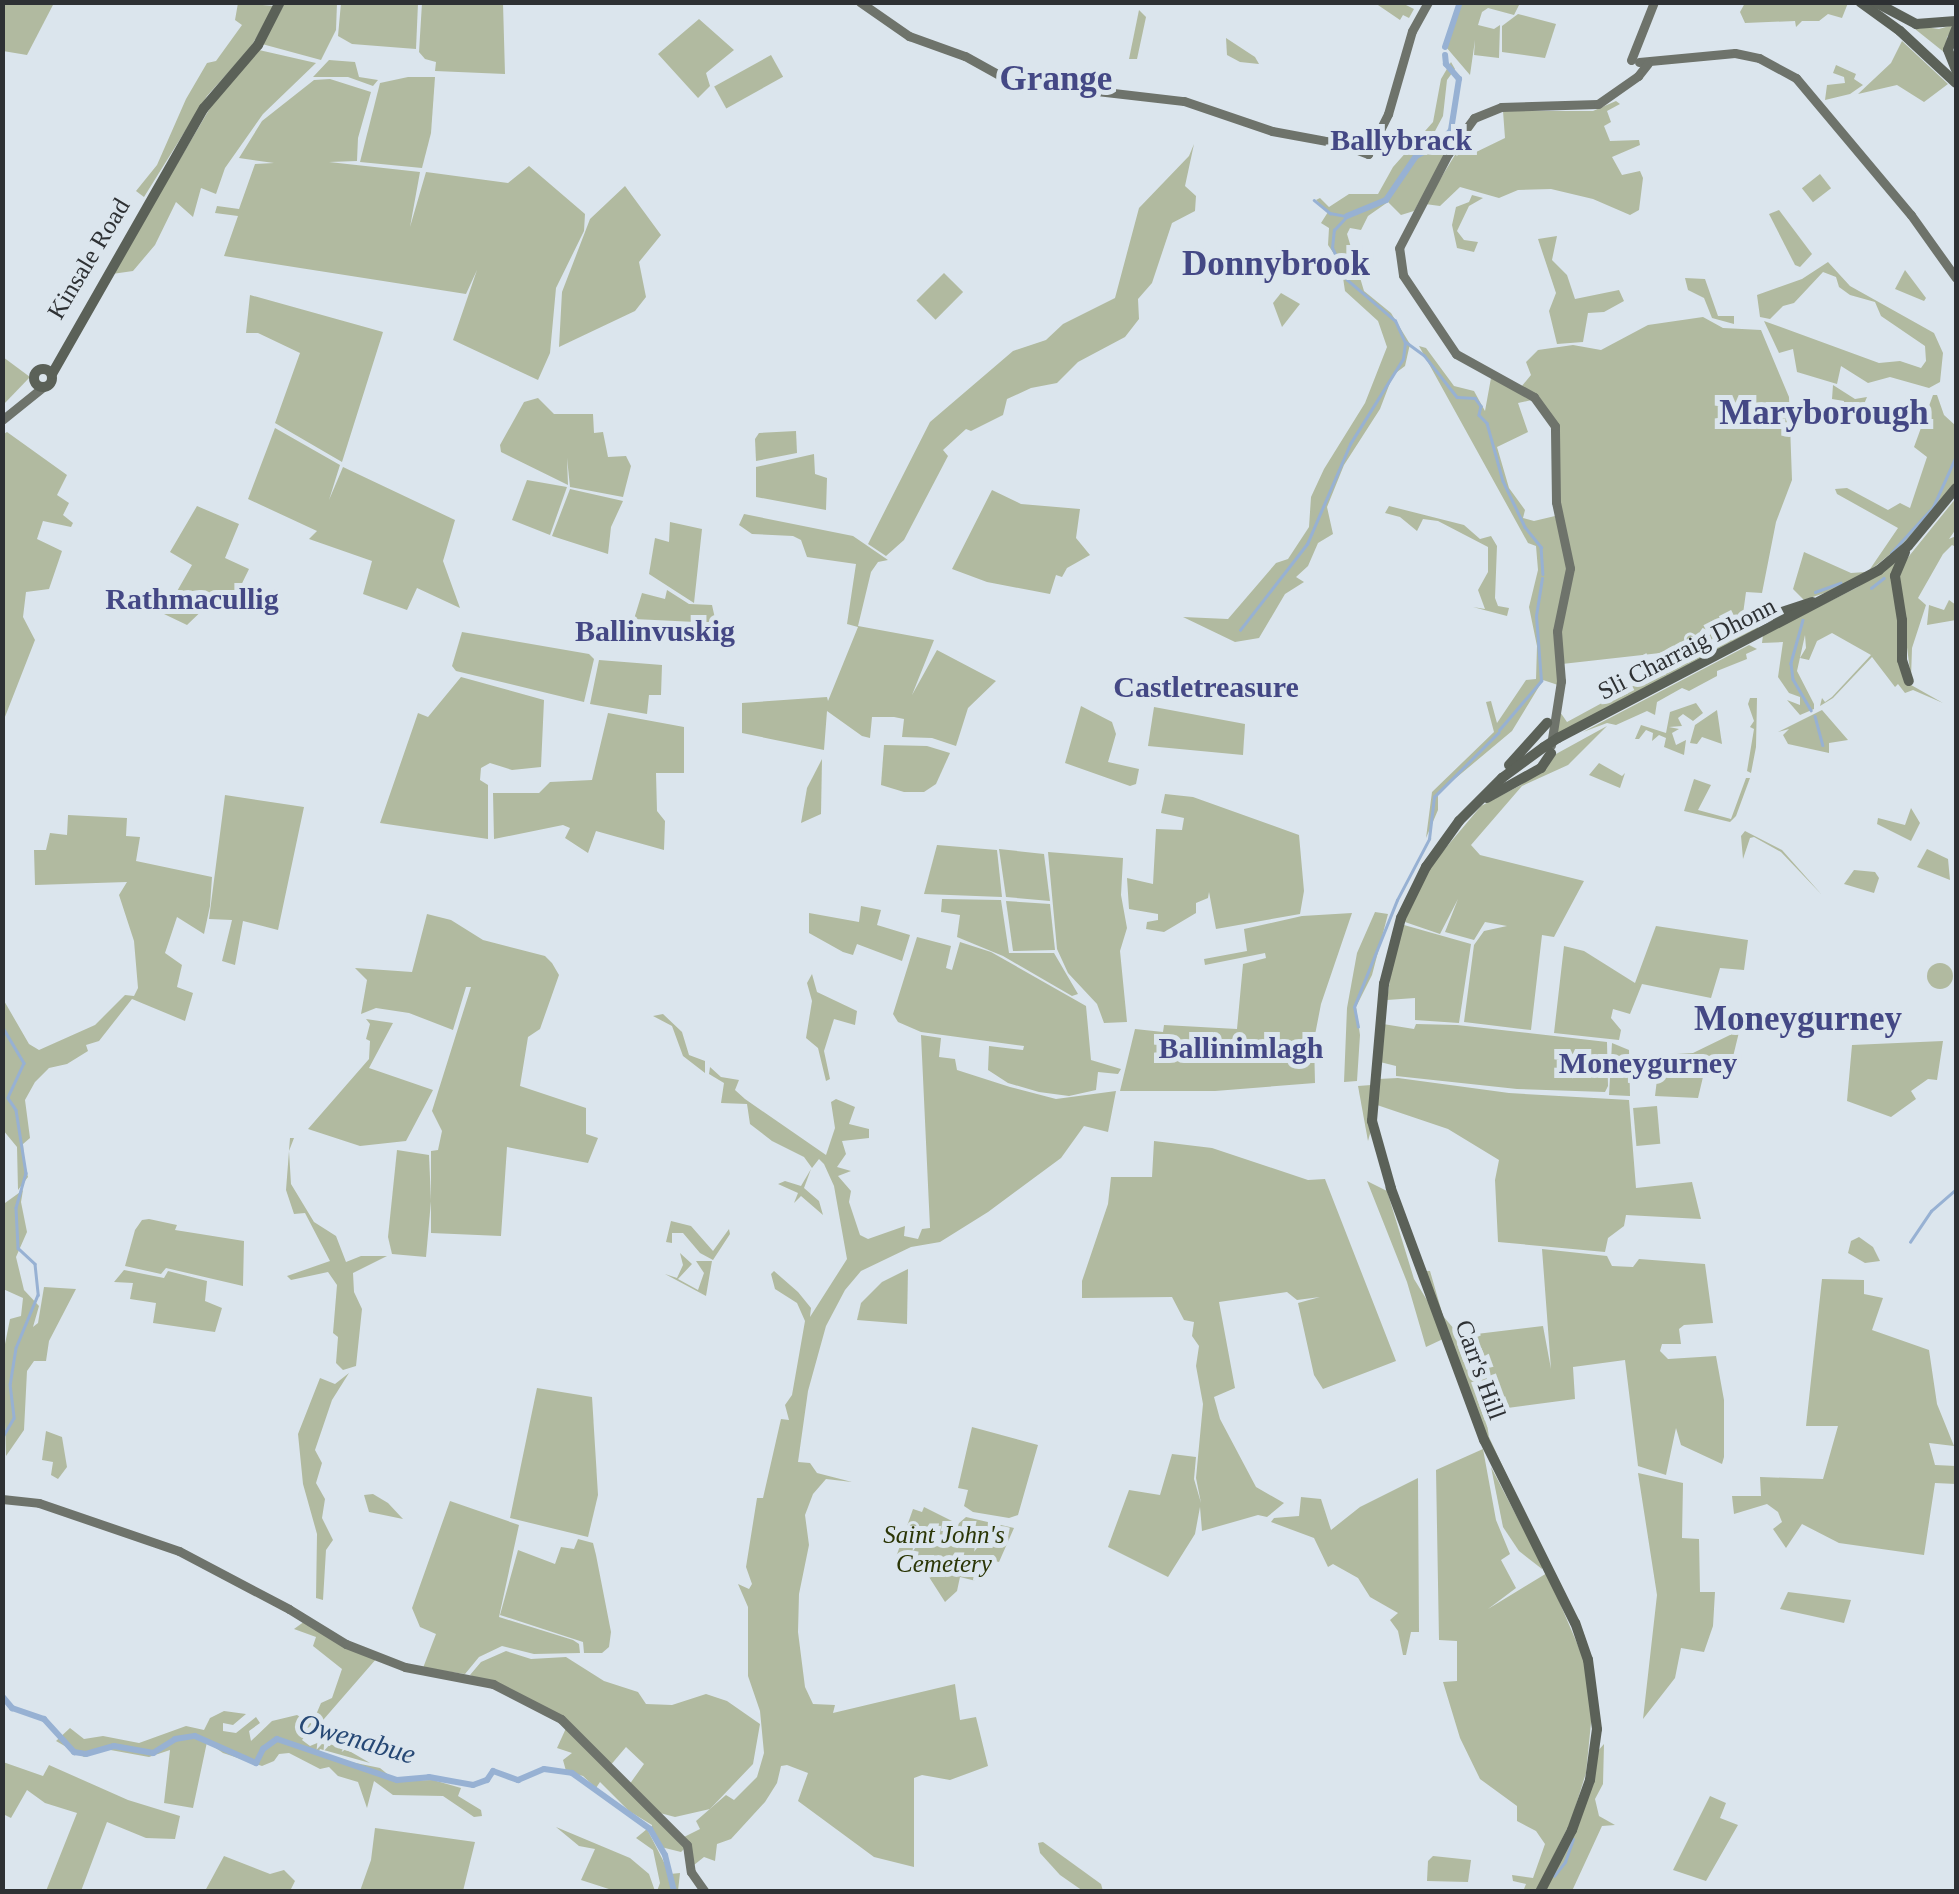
<!DOCTYPE html>
<style>
body{margin:0}
#map{position:relative;width:1959px;height:1894px;overflow:hidden;background:#dbe5ed;font-family:Georgia,serif}
div>[style]{position:absolute}
.green>*{inset:0;background:#b1baa0;transform-origin:0 0}
.round{border-radius:50%}
.stream>*{height:2.5px;margin:-1.25px;padding:0 1.25px;transform-origin:1.25px;border-radius:1.25px;background:#97b1d3}
.river>*{height:6px;margin:-3px;padding:0 3px;transform-origin:3px;border-radius:3px;background:#97b1d3}
.major>*{height:9px;margin:-4.5px;padding:0 4.5px;transform-origin:4.5px;border-radius:4.5px;background:#6e736b}
.highway>*{height:10px;margin:-5px;padding:0 5px;transform-origin:5px;border-radius:5px;background:#5b6158}
.highway>.ring{margin:-5px;padding:0;box-sizing:content-box;background:none;border:10px solid #5b6158;border-radius:50%}
.highway-bridge>*{height:10px;margin:-5px;padding:0 5px;transform-origin:5px;border-radius:5px;background:#5b6158}
span{translate:-50% -50%;white-space:nowrap;text-align:center;line-height:1.15;-webkit-text-stroke:10px #dbe5ed;paint-order:stroke}
.street-label{font-size:25px;color:#2e3134}
.park-label{font-size:25px;color:#2b3606;font-style:italic}
.water-label{font-size:28px;color:#264875;font-style:italic}
.quarter-label{font-size:30px;color:#444885;font-weight:700}
.district-label{font-size:35px;color:#444885;font-weight:700}
.frame{position:absolute;inset:0;border:5px solid #2e3134;pointer-events:none}
</style>
<div id="map">
<div class="green">
<i style="clip-path:polygon(2px 3px,54px 3px,27px 55px,3px 51px)"></i>
<i style="clip-path:polygon(238px 3px,274px 6px,251px 47px,207px 96px,144px 197px,136px 191px,157px 165px,186px 99px,207px 63px,216px 61px,242px 25px,235px 20px)"></i>
<i style="clip-path:polygon(285px 3px,337px 3px,336px 30px,321px 60px,262px 44px)"></i>
<i style="clip-path:polygon(341px 3px,418px 3px,416px 49px,352px 44px,338px 36px)"></i>
<i style="clip-path:polygon(422px 3px,503px 3px,505px 74px,435px 71px,436px 62px,425px 59px,419px 52px)"></i>
<i style="clip-path:polygon(1375px 3px,1402px 3px,1414px 9px,1409px 18px,1403px 15px,1400px 20px)"></i>
<i style="clip-path:polygon(1461px 3px,1520px 3px,1514px 15px,1488px 8px,1482px 12px,1478px 25px,1494px 29px,1500px 25px,1499px 58px,1474px 55px,1475px 40px,1470px 75px,1446px 47px)"></i>
<i style="clip-path:polygon(1745px 3px,1745px 2px,1848px 3px,1842px 18px,1828px 14px,1819px 21px,1802px 21px,1796px 27px,1795px 21px,1745px 23px,1740px 12px)"></i>
<i style="clip-path:polygon(1139px 10px,1146px 17px,1137px 59px,1129px 59px)"></i>
<i style="clip-path:polygon(1518px 14px,1556px 24px,1545px 58px,1502px 52px,1502px 26px)"></i>
<i style="clip-path:polygon(699px 19px,734px 50px,706px 73px,710px 86px,698px 98px,658px 54px)"></i>
<i style="clip-path:polygon(1956px 24px,1947px 37px,1945px 53px,1910px 25px,1939px 29px)"></i>
<i style="clip-path:polygon(1226px 38px,1255px 57px,1259px 64px,1240px 62px,1227px 55px)"></i>
<i style="clip-path:polygon(1902px 41px,1948px 84px,1924px 102px,1897px 85px,1858px 94px,1891px 63px)"></i>
<i style="clip-path:polygon(259px 50px,316px 63px,263px 114px,225px 168px,216px 194px,201px 188px,193px 217px,176px 202px,155px 245px,133px 271px,112px 274px,213px 103px)"></i>
<i style="left:771px;top:55px;width:25px;height:65px;rotate:61deg"></i>
<i style="clip-path:polygon(329px 60px,355px 62px,359px 77px,378px 80px,373px 86px,348px 77px,313px 77px)"></i>
<i style="clip-path:polygon(1451px 62px,1455px 69px,1447px 80px,1443px 116px,1434px 133px,1452px 145px,1414px 211px,1401px 215px,1388px 202px,1368px 216px,1361px 230px,1350px 228px,1347px 234px,1364px 291px,1391px 313px,1410px 344px,1405px 366px,1393px 375px,1380px 409px,1344px 465px,1327px 507px,1333px 534px,1318px 543px,1308px 566px,1296px 577px,1304px 582px,1285px 594px,1259px 638px,1235px 642px,1183px 617px,1228px 619px,1276px 563px,1288px 559px,1309px 527px,1311px 497px,1324px 469px,1365px 403px,1387px 347px,1378px 321px,1345px 291px,1341px 264px,1328px 245px,1329px 228px,1321px 223px,1328px 212px,1316px 200px,1320px 198px,1329px 207px,1349px 194px,1378px 194px,1393px 167px,1433px 122px,1441px 79px)"></i>
<i style="clip-path:polygon(1836px 65px,1856px 74px,1854px 79px,1863px 85px,1850px 94px,1825px 100px,1827px 85px,1845px 83px,1844px 77px,1833px 73px)"></i>
<i style="clip-path:polygon(408px 77px,435px 77px,431px 133px,422px 168px,360px 162px,380px 83px)"></i>
<i style="clip-path:polygon(330px 79px,371px 92px,358px 138px,357px 161px,329px 162px,420px 172px,410px 227px,426px 172px,508px 183px,529px 166px,585px 214px,584px 231px,556px 288px,550px 353px,538px 380px,453px 340px,477px 270px,466px 294px,224px 256px,238px 216px,215px 213px,217px 206px,239px 209px,255px 164px,274px 163px,239px 158px,262px 121px,314px 80px)"></i>
<i style="clip-path:polygon(1616px 101px,1620px 104px,1607px 111px,1611px 122px,1604px 126px,1610px 141px,1639px 140px,1640px 145px,1612px 157px,1622px 175px,1640px 171px,1643px 178px,1639px 210px,1630px 215px,1593px 199px,1551px 189px,1518px 190px,1499px 198px,1460px 187px,1440px 206px,1425px 204px,1458px 150px,1470px 155px,1505px 138px,1503px 111px,1593px 111px)"></i>
<i style="clip-path:polygon(1194px 144px,1185px 186px,1196px 196px,1195px 211px,1172px 223px,1152px 283px,1138px 299px,1139px 319px,1125px 337px,1078px 362px,1057px 383px,1031px 388px,1007px 399px,1003px 415px,971px 431px,966px 429px,943px 450px,948px 456px,904px 540px,886px 556px,868px 544px,930px 422px,1013px 351px,1046px 340px,1063px 324px,1115px 298px,1139px 208px,1189px 156px)"></i>
<i style="left:1820px;top:174px;width:18px;height:23px;rotate:52deg"></i>
<i style="clip-path:polygon(625px 186px,661px 235px,639px 262px,646px 297px,635px 311px,559px 347px,562px 292px,590px 219px)"></i>
<i style="clip-path:polygon(1472px 195px,1483px 198px,1469px 206px,1457px 231px,1464px 240px,1478px 242px,1474px 252px,1457px 248px,1452px 225px,1456px 207px,1469px 202px)"></i>
<i style="clip-path:polygon(1779px 210px,1812px 254px,1800px 267px,1795px 265px,1769px 214px)"></i>
<i style="clip-path:polygon(1557px 236px,1552px 260px,1567px 275px,1575px 299px,1619px 290px,1624px 301px,1604px 312px,1588px 313px,1583px 342px,1557px 344px,1549px 311px,1556px 293px,1538px 239px)"></i>
<i style="clip-path:polygon(1828px 262px,1850px 286px,1934px 333px,1943px 353px,1940px 382px,1929px 388px,1890px 377px,1868px 383px,1841px 366px,1837px 384px,1797px 372px,1793px 349px,1779px 353px,1764px 321px,1879px 363px,1900px 361px,1921px 368px,1926px 361px,1925px 346px,1881px 316px,1875px 302px,1850px 295px,1839px 287px,1836px 277px,1823px 272px,1794px 303px,1783px 306px,1770px 319px,1760px 317px,1757px 295px,1802px 279px)"></i>
<i style="clip-path:polygon(1905px 270px,1926px 298px,1924px 301px,1895px 289px)"></i>
<i style="left:944px;top:273px;width:27px;height:39px;rotate:45deg"></i>
<i style="clip-path:polygon(1685px 278px,1705px 279px,1718px 316px,1734px 316px,1734px 324px,1712px 318px,1704px 298px,1688px 290px)"></i>
<i style="clip-path:polygon(1281px 293px,1300px 304px,1282px 327px,1273px 303px)"></i>
<i style="clip-path:polygon(250px 295px,383px 332px,342px 462px,275px 423px,300px 353px,258px 333px,246px 333px)"></i>
<i style="clip-path:polygon(1703px 317px,1723px 328px,1761px 330px,1789px 397px,1792px 480px,1776px 522px,1762px 593px,1746px 592px,1743px 614px,1759px 616px,1758px 629px,1553px 738px,1558px 709px,1567px 722px,1670px 666px,1678px 651px,1562px 664px,1559px 634px,1569px 593px,1552px 416px,1538px 397px,1521px 387px,1531px 375px,1526px 362px,1538px 350px,1573px 345px,1601px 350px,1648px 325px)"></i>
<i style="clip-path:polygon(1419px 346px,1426px 348px,1454px 386px,1474px 391px,1485px 411px,1491px 378px,1532px 400px,1518px 403px,1528px 432px,1497px 447px,1509px 488px,1525px 510px,1523px 518px,1534px 521px,1555px 516px,1567px 557px,1567px 580px,1555px 627px,1558px 685px,1543px 680px,1512px 731px,1438px 793px,1438px 810px,1426px 838px,1432px 792px,1494px 732px,1486px 702px,1491px 701px,1497px 723px,1526px 680px,1536px 679px,1537px 646px,1529px 607px,1538px 570px,1536px 546px,1528px 543px)"></i>
<i style="clip-path:polygon(3px 357px,30px 377px,3px 405px)"></i>
<i style="clip-path:polygon(1833px 385px,1855px 399px,1867px 397px,1859px 416px,1843px 413px,1844px 401px,1832px 399px)"></i>
<i style="clip-path:polygon(1933px 395px,1937px 395px,1944px 415px,1956px 426px,1956px 481px,1922px 528px,1868px 572px,1898px 528px,1837px 494px,1835px 489px,1847px 488px,1888px 510px,1900px 503px,1910px 508px,1927px 457px,1914px 447px)"></i>
<i style="clip-path:polygon(538px 398px,554px 414px,593px 414px,594px 433px,603px 432px,608px 457px,626px 456px,631px 466px,623px 497px,570px 487px,567px 458px,568px 485px,501px 452px,500px 445px,524px 402px)"></i>
<i style="clip-path:polygon(275px 428px,340px 465px,329px 500px,343px 467px,455px 520px,443px 561px,460px 608px,417px 588px,407px 610px,363px 594px,372px 561px,309px 539px,317px 531px,248px 499px)"></i>
<i style="clip-path:polygon(796px 431px,797px 453px,756px 461px,755px 439px,759px 433px)"></i>
<i style="clip-path:polygon(7px 432px,67px 475px,57px 495px,69px 503px,63px 515px,73px 523px,71px 527px,43px 521px,37px 539px,62px 551px,49px 589px,26px 592px,23px 617px,35px 640px,3px 722px,2px 435px)"></i>
<i style="clip-path:polygon(814px 454px,815px 474px,827px 478px,826px 510px,756px 497px,756px 467px)"></i>
<i style="clip-path:polygon(527px 480px,567px 487px,550px 535px,512px 520px)"></i>
<i style="clip-path:polygon(570px 489px,623px 501px,611px 527px,608px 554px,552px 536px)"></i>
<i style="clip-path:polygon(992px 490px,1021px 504px,1080px 509px,1076px 538px,1090px 555px,1067px 568px,1062px 577px,1056px 575px,1050px 594px,987px 582px,952px 569px)"></i>
<i style="clip-path:polygon(1956px 498px,1956px 529px,1949px 539px,1956px 536px,1956px 547px,1952px 545px,1943px 554px,1918px 598px,1926px 605px,1912px 648px,1911px 678px,1897px 571px)"></i>
<i style="clip-path:polygon(197px 506px,239px 524px,225px 558px,249px 569px,230px 608px,212px 601px,187px 625px,164px 614px,192px 565px,170px 552px)"></i>
<i style="clip-path:polygon(1389px 506px,1464px 525px,1480px 539px,1491px 536px,1497px 546px,1495px 598px,1498px 606px,1509px 608px,1507px 616px,1473px 607px,1485px 609px,1478px 590px,1488px 572px,1488px 547px,1438px 521px,1423px 519px,1417px 531px,1400px 517px,1385px 513px)"></i>
<i style="clip-path:polygon(744px 514px,853px 536px,888px 560px,878px 562px,871px 572px,858px 626px,934px 640px,912px 695px,937px 650px,996px 681px,968px 708px,956px 746px,932px 738px,902px 737px,904px 719px,894px 717px,872px 717px,870px 738px,862px 736px,827px 711px,824px 750px,742px 733px,742px 703px,827px 697px,828px 701px,858px 627px,847px 624px,856px 564px,807px 557px,801px 540px,793px 536px,752px 534px,739px 525px)"></i>
<i style="clip-path:polygon(670px 522px,702px 529px,694px 603px,649px 574px,655px 538px,669px 542px)"></i>
<i style="clip-path:polygon(1804px 552px,1851px 573px,1866px 572px,1845px 586px,1804px 600px,1793px 589px)"></i>
<i style="clip-path:polygon(1900px 560px,1895px 569px,1904px 681px,1943px 703px,1913px 690px,1905px 693px,1898px 684px,1895px 687px,1872px 657px,1833px 698px,1820px 706px,1822px 698px,1825px 702px,1832px 697px,1871px 655px,1832px 633px,1817px 641px,1809px 660px,1800px 658px,1806px 648px,1805px 635px,1797px 671px,1814px 704px,1814px 709px,1800px 715px,1787px 700px,1800px 705px,1800px 697px,1789px 693px,1778px 677px,1783px 642px,1762px 643px,1763px 635px,1856px 588px)"></i>
<i style="clip-path:polygon(667px 590px,689px 604px,712px 605px,716px 623px,634px 619px,642px 593px,665px 599px)"></i>
<i style="clip-path:polygon(1949px 600px,1956px 605px,1956px 620px,1927px 625px,1929px 605px,1944px 610px)"></i>
<i style="clip-path:polygon(462px 632px,589px 654px,594px 659px,584px 702px,456px 671px,452px 666px)"></i>
<i style="clip-path:polygon(1749px 645px,1757px 649px,1746px 654px,1747px 659px,1717px 671px,1717px 676px,1689px 691px,1682px 688px,1657px 702px,1655px 715px,1647px 711px,1616px 725px,1607px 723px,1583px 732px)"></i>
<i style="clip-path:polygon(599px 660px,662px 665px,661px 695px,649px 695px,647px 714px,590px 704px)"></i>
<i style="clip-path:polygon(461px 677px,544px 700px,541px 767px,512px 770px,490px 763px,481px 768px,480px 780px,488px 785px,488px 839px,380px 823px,418px 713px,428px 717px)"></i>
<i style="clip-path:polygon(1757px 698px,1756px 747px,1751px 773px,1747px 771px,1754px 729px,1750px 727px,1754px 721px,1748px 704px,1750px 698px)"></i>
<i style="clip-path:polygon(1696px 703px,1703px 713px,1693px 721px,1683px 714px,1678px 718px,1682px 726px,1669px 727px,1679px 729px,1672px 733px,1676px 745px,1686px 740px,1684px 755px,1664px 747px,1666px 738px,1659px 735px,1652px 741px,1653px 733px,1646px 730px,1639px 739px,1635px 739px,1641px 725px,1666px 733px,1670px 712px)"></i>
<i style="clip-path:polygon(1081px 706px,1112px 722px,1116px 734px,1108px 762px,1139px 769px,1136px 784px,1130px 786px,1065px 763px)"></i>
<i style="clip-path:polygon(1154px 707px,1245px 724px,1243px 755px,1148px 746px)"></i>
<i style="clip-path:polygon(1717px 710px,1722px 744px,1702px 737px,1697px 744px,1690px 743px,1695px 725px)"></i>
<i style="clip-path:polygon(1822px 710px,1848px 740px,1829px 743px,1829px 753px,1788px 744px,1783px 735px,1789px 729px,1778px 732px)"></i>
<i style="clip-path:polygon(608px 713px,684px 727px,684px 773px,656px 773px,657px 811px,665px 821px,664px 850px,596px 831px,588px 853px,565px 838px,570px 828px,563px 825px,494px 839px,493px 793px,539px 793px,550px 782px,592px 780px)"></i>
<i style="clip-path:polygon(1607px 726px,1568px 765px,1522px 786px,1471px 845px,1480px 855px,1584px 881px,1554px 937px,1542px 935px,1531px 1030px,1464px 1022px,1474px 945px,1484px 931px,1507px 926px,1485px 922px,1474px 940px,1445px 932px,1458px 899px,1440px 934px,1402px 921px,1433px 863px,1481px 806px,1521px 785px,1556px 754px)"></i>
<i style="clip-path:polygon(884px 745px,927px 746px,950px 753px,936px 784px,924px 792px,904px 792px,881px 785px)"></i>
<i style="clip-path:polygon(822px 759px,821px 814px,801px 823px,807px 788px)"></i>
<i style="clip-path:polygon(1599px 763px,1622px 776px,1625px 773px,1620px 788px,1589px 775px)"></i>
<i style="clip-path:polygon(1746px 778px,1750px 778px,1736px 816px,1730px 822px,1684px 811px,1694px 779px,1711px 785px,1698px 810px,1731px 819px)"></i>
<i style="clip-path:polygon(1165px 794px,1193px 797px,1299px 835px,1304px 891px,1300px 914px,1216px 929px,1209px 892px,1208px 898px,1196px 903px,1196px 913px,1164px 932px,1146px 929px,1147px 922px,1158px 920px,1158px 914px,1129px 909px,1127px 878px,1153px 884px,1156px 829px,1182px 830px,1184px 818px,1161px 813px)"></i>
<i style="clip-path:polygon(225px 795px,304px 807px,278px 930px,243px 921px,235px 965px,222px 961px,232px 920px,209px 919px)"></i>
<i style="clip-path:polygon(1911px 808px,1920px 823px,1911px 841px,1877px 824px,1878px 818px,1905px 825px)"></i>
<i style="clip-path:polygon(68px 815px,127px 818px,126px 836px,140px 837px,136px 861px,212px 877px,210px 906px,204px 934px,177px 917px,165px 953px,182px 965px,177px 987px,193px 993px,185px 1021px,132px 999px,99px 1041px,86px 1045px,88px 1051px,67px 1064px,49px 1068px,35px 1082px,25px 1100px,30px 1138px,23px 1144px,24px 1161px,28px 1177px,18px 1190px,17px 1147px,3px 1130px,3px 999px,29px 1044px,39px 1050px,95px 1025px,125px 995px,134px 996px,138px 988px,134px 941px,119px 895px,127px 882px,35px 885px,34px 850px,46px 850px,50px 833px,67px 835px)"></i>
<i style="clip-path:polygon(1745px 831px,1782px 850px,1822px 895px,1781px 852px,1754px 837px,1750px 838px,1743px 859px,1741px 836px)"></i>
<i style="clip-path:polygon(937px 845px,997px 850px,1002px 897px,924px 894px)"></i>
<i style="clip-path:polygon(999px 849px,1044px 854px,1050px 901px,1006px 897px)"></i>
<i style="clip-path:polygon(1927px 849px,1948px 859px,1950px 880px,1917px 867px)"></i>
<i style="clip-path:polygon(1048px 852px,1123px 858px,1121px 895px,1127px 928px,1120px 951px,1127px 1022px,1104px 1023px,1097px 1004px,1068px 973px,1057px 949px)"></i>
<i style="clip-path:polygon(1854px 870px,1875px 872px,1879px 878px,1874px 893px,1844px 884px)"></i>
<i style="clip-path:polygon(942px 899px,1001px 900px,1009px 953px,1054px 953px,1078px 994px,1072px 996px,1003px 956px,957px 937px,960px 915px,941px 912px)"></i>
<i style="clip-path:polygon(1006px 901px,1050px 904px,1055px 950px,1013px 951px)"></i>
<i style="clip-path:polygon(861px 906px,881px 910px,877px 925px,910px 935px,902px 961px,857px 944px,853px 955px,843px 952px,809px 933px,809px 913px,859px 922px)"></i>
<i style="clip-path:polygon(1375px 912px,1388px 914px,1372px 975px,1356px 1007px,1360px 1035px,1357px 1081px,1344px 1082px,1347px 1008px,1357px 953px)"></i>
<i style="clip-path:polygon(1352px 913px,1321px 1004px,1314px 1040px,1315px 1083px,1215px 1091px,1120px 1091px,1135px 1029px,1163px 1032px,1164px 1025px,1237px 1029px,1243px 964px,1266px 958px,1265px 953px,1205px 965px,1204px 959px,1247px 951px,1244px 929px,1302px 916px)"></i>
<i style="clip-path:polygon(427px 914px,451px 920px,483px 940px,545px 956px,552px 963px,559px 975px,540px 1029px,528px 1037px,520px 1086px,586px 1108px,586px 1134px,598px 1138px,588px 1163px,507px 1147px,501px 1236px,431px 1233px,431px 1151px,438px 1150px,442px 1131px,432px 1111px,471px 987px,466px 987px,453px 1030px,409px 1013px,376px 1008px,361px 1014px,367px 980px,355px 968px,412px 972px)"></i>
<i style="clip-path:polygon(1404px 925px,1471px 944px,1459px 1023px,1415px 1020px,1415px 998px,1387px 1000px,1392px 964px)"></i>
<i style="clip-path:polygon(1656px 926px,1748px 940px,1744px 970px,1720px 968px,1711px 998px,1642px 984px,1630px 1014px,1613px 1009px,1611px 1018px,1621px 1030px,1619px 1040px,1554px 1033px,1564px 946px,1584px 951px,1635px 983px)"></i>
<i style="clip-path:polygon(917px 937px,951px 946px,946px 968px,952px 970px,960px 942px,991px 952px,1086px 1006px,1091px 1060px,1121px 1069px,1118px 1074px,1098px 1072px,1096px 1090px,1069px 1096px,1039px 1092px,1008px 1083px,988px 1070px,989px 1046px,1023px 1050px,1024px 1046px,921px 1032px,898px 1022px,893px 1014px)"></i>
<i class="round" style="left:1927px;top:963px;width:26px;height:26px"></i>
<i style="clip-path:polygon(812px 974px,817px 992px,857px 1011px,855px 1025px,834px 1019px,824px 1051px,830px 1079px,826px 1081px,818px 1048px,806px 1038px,812px 1001px,807px 983px)"></i>
<i style="clip-path:polygon(663px 1014px,682px 1032px,689px 1055px,705px 1061px,705px 1073px,683px 1056px,672px 1026px,653px 1016px)"></i>
<i style="clip-path:polygon(366px 1019px,393px 1023px,369px 1068px,433px 1090px,406px 1141px,360px 1146px,308px 1129px,369px 1059px,370px 1041px,366px 1039px,370px 1024px)"></i>
<i style="clip-path:polygon(1383px 1024px,1414px 1029px,1416px 1024px,1457px 1025px,1607px 1042px,1608px 1086px,1605px 1092px,1517px 1089px,1396px 1076px,1396px 1066px,1380px 1062px)"></i>
<i style="clip-path:polygon(1735px 1028px,1740px 1028px,1731px 1065px,1707px 1060px,1698px 1098px,1655px 1096px,1660px 1055px,1693px 1053px,1730px 1035px)"></i>
<i style="clip-path:polygon(921px 1035px,941px 1038px,939px 1057px,955px 1059px,957px 1070px,1010px 1087px,1056px 1099px,1116px 1091px,1108px 1132px,1084px 1126px,1061px 1158px,988px 1212px,940px 1242px,911px 1247px,861px 1271px,845px 1290px,826px 1326px,808px 1391px,798px 1462px,810px 1463px,817px 1473px,852px 1482px,826px 1479px,813px 1494px,805px 1515px,809px 1545px,799px 1594px,798px 1632px,805px 1687px,813px 1704px,835px 1705px,833px 1713px,955px 1684px,960px 1720px,976px 1717px,988px 1766px,950px 1780px,922px 1775px,914px 1778px,914px 1867px,874px 1857px,798px 1801px,808px 1773px,787px 1765px,781px 1766px,777px 1783px,765px 1802px,731px 1839px,717px 1844px,715px 1861px,704px 1857px,694px 1865px,682px 1838px,700px 1829px,696px 1821px,726px 1795px,734px 1800px,757px 1777px,764px 1753px,760px 1711px,748px 1676px,748px 1607px,738px 1584px,749px 1589px,752px 1584px,746px 1567px,757px 1498px,763px 1498px,781px 1419px,789px 1420px,785px 1405px,792px 1395px,805px 1321px,797px 1303px,775px 1289px,771px 1274px,774px 1271px,798px 1292px,811px 1308px,810px 1317px,847px 1259px,834px 1186px,824px 1164px,819px 1159px,812px 1168px,804px 1157px,772px 1141px,750px 1124px,747px 1104px,721px 1103px,724px 1083px,709px 1074px,710px 1067px,721px 1077px,739px 1080px,735px 1090px,745px 1099px,826px 1155px,835px 1128px,831px 1102px,836px 1099px,855px 1107px,849px 1124px,869px 1129px,869px 1138px,842px 1141px,846px 1154px,837px 1167px,851px 1171px,838px 1176px,851px 1191px,849px 1202px,860px 1235px,868px 1239px,905px 1226px,904px 1236px,918px 1239px,922px 1229px,930px 1228px)"></i>
<i style="clip-path:polygon(1943px 1041px,1937px 1080px,1928px 1079px,1911px 1091px,1916px 1099px,1891px 1117px,1847px 1101px,1852px 1045px)"></i>
<i style="clip-path:polygon(1612px 1043px,1629px 1050px,1630px 1096px,1609px 1095px)"></i>
<i style="clip-path:polygon(1398px 1078px,1509px 1093px,1629px 1100px,1636px 1188px,1692px 1182px,1701px 1219px,1626px 1215px,1624px 1226px,1608px 1238px,1605px 1252px,1498px 1242px,1495px 1180px,1499px 1160px,1448px 1129px,1377px 1105px,1378px 1079px)"></i>
<i style="clip-path:polygon(1371px 1085px,1371px 1130px,1368px 1141px,1358px 1086px)"></i>
<i style="left:1657px;top:1106px;width:38px;height:24px;rotate:85deg"></i>
<i style="clip-path:polygon(290px 1138px,294px 1138px,289px 1151px,291px 1184px,314px 1222px,336px 1236px,346px 1262px,361px 1256px,387px 1256px,353px 1273px,354px 1292px,362px 1309px,356px 1366px,343px 1370px,336px 1363px,338px 1337px,333px 1333px,337px 1285px,328px 1272px,291px 1280px,287px 1276px,330px 1261px,305px 1213px,294px 1214px,286px 1190px)"></i>
<i style="clip-path:polygon(1154px 1141px,1212px 1148px,1308px 1180px,1325px 1179px,1396px 1361px,1323px 1389px,1314px 1375px,1298px 1303px,1320px 1297px,1297px 1300px,1287px 1292px,1219px 1302px,1235px 1388px,1214px 1397px,1220px 1419px,1256px 1487px,1284px 1503px,1267px 1517px,1258px 1515px,1202px 1531px,1200px 1507px,1195px 1534px,1168px 1577px,1108px 1547px,1129px 1490px,1160px 1495px,1172px 1454px,1196px 1457px,1194px 1479px,1201px 1503px,1196px 1478px,1203px 1404px,1196px 1366px,1199px 1346px,1192px 1336px,1194px 1322px,1184px 1320px,1172px 1297px,1082px 1298px,1082px 1281px,1108px 1204px,1111px 1177px,1152px 1177px)"></i>
<i style="clip-path:polygon(397px 1150px,429px 1155px,431px 1201px,426px 1257px,392px 1254px,388px 1237px)"></i>
<i style="clip-path:polygon(811px 1169px,804px 1188px,819px 1201px,823px 1215px,801px 1196px,794px 1203px,798px 1193px,778px 1184px,785px 1181px,801px 1186px)"></i>
<i style="clip-path:polygon(1367px 1181px,1387px 1191px,1414px 1279px,1435px 1313px,1443px 1339px,1426px 1347px,1407px 1282px)"></i>
<i style="clip-path:polygon(23px 1190px,21px 1202px,27px 1232px,16px 1257px,24px 1290px,39px 1306px,33px 1327px,38px 1323px,44px 1287px,76px 1289px,49px 1341px,46px 1361px,34px 1361px,27px 1371px,24px 1430px,6px 1456px,3px 1354px,10px 1319px,21px 1316px,23px 1298px,3px 1289px,5px 1203px)"></i>
<i style="clip-path:polygon(149px 1219px,177px 1225px,175px 1230px,244px 1241px,243px 1286px,166px 1268px,161px 1274px,125px 1266px,135px 1230px,142px 1220px)"></i>
<i style="clip-path:polygon(671px 1221px,691px 1226px,713px 1251px,729px 1229px,730px 1234px,713px 1260px,700px 1253px,683px 1233px,672px 1233px,672px 1243px,666px 1242px)"></i>
<i style="clip-path:polygon(1859px 1237px,1873px 1247px,1880px 1261px,1865px 1263px,1848px 1253px,1851px 1241px)"></i>
<i style="clip-path:polygon(1542px 1249px,1607px 1256px,1612px 1266px,1633px 1267px,1639px 1259px,1705px 1264px,1713px 1323px,1684px 1325px,1679px 1329px,1681px 1344px,1662px 1344px,1660px 1351px,1668px 1359px,1716px 1356px,1724px 1400px,1724px 1457px,1722px 1464px,1681px 1445px,1676px 1428px,1666px 1475px,1638px 1466px,1625px 1360px,1573px 1367px,1575px 1399px,1485px 1411px,1489px 1437px,1538px 1542px,1491px 1451px,1424px 1271px,1430px 1271px,1443px 1316px,1460px 1336px,1543px 1326px,1551px 1369px)"></i>
<i style="clip-path:polygon(680px 1253px,692px 1264px,678px 1279px,698px 1290px,704px 1273px,696px 1261px,712px 1261px,706px 1296px,665px 1274px,677px 1278px,683px 1265px)"></i>
<i style="clip-path:polygon(908px 1269px,907px 1324px,857px 1320px,861px 1303px,882px 1282px)"></i>
<i style="clip-path:polygon(124px 1270px,164px 1278px,168px 1271px,207px 1281px,205px 1301px,222px 1308px,215px 1332px,153px 1323px,156px 1303px,130px 1299px,133px 1283px,114px 1282px)"></i>
<i style="clip-path:polygon(1822px 1279px,1864px 1280px,1864px 1294px,1883px 1298px,1872px 1330px,1929px 1350px,1937px 1404px,1954px 1446px,1929px 1443px,1935px 1465px,1956px 1466px,1956px 1484px,1935px 1483px,1924px 1555px,1839px 1543px,1802px 1524px,1786px 1548px,1773px 1529px,1782px 1522px,1778px 1512px,1767px 1504px,1734px 1514px,1732px 1496px,1761px 1496px,1760px 1477px,1823px 1479px,1838px 1426px,1806px 1426px)"></i>
<i style="clip-path:polygon(349px 1373px,332px 1400px,315px 1450px,322px 1463px,316px 1483px,325px 1499px,322px 1518px,333px 1540px,326px 1550px,323px 1600px,316px 1598px,317px 1534px,303px 1484px,298px 1434px,320px 1378px,335px 1384px)"></i>
<i style="clip-path:polygon(537px 1388px,592px 1397px,598px 1495px,588px 1537px,510px 1518px)"></i>
<i style="clip-path:polygon(972px 1427px,1038px 1445px,1018px 1515px,1009px 1518px,973px 1512px,964px 1506px,968px 1490px,958px 1488px)"></i>
<i style="clip-path:polygon(46px 1431px,62px 1437px,67px 1467px,58px 1479px,51px 1475px,53px 1462px,42px 1460px)"></i>
<i style="clip-path:polygon(1483px 1449px,1496px 1520px,1510px 1554px,1501px 1560px,1516px 1588px,1488px 1609px,1547px 1573px,1588px 1669px,1592px 1713px,1586px 1773px,1571px 1821px,1536px 1891px,1509px 1889px,1524px 1889px,1526px 1884px,1513px 1881px,1512px 1875px,1533px 1878px,1545px 1844px,1536px 1831px,1517px 1821px,1517px 1806px,1480px 1779px,1460px 1738px,1443px 1682px,1457px 1681px,1457px 1641px,1439px 1640px,1436px 1470px)"></i>
<i style="clip-path:polygon(1491px 1467px,1542px 1565px,1542px 1569px,1519px 1551px,1503px 1527px)"></i>
<i style="clip-path:polygon(1638px 1473px,1683px 1483px,1682px 1538px,1699px 1539px,1700px 1592px,1715px 1592px,1713px 1626px,1704px 1652px,1681px 1648px,1675px 1678px,1643px 1719px,1657px 1595px)"></i>
<i style="clip-path:polygon(1418px 1478px,1419px 1632px,1411px 1632px,1406px 1655px,1403px 1655px,1398px 1631px,1390px 1620px,1398px 1613px,1370px 1597px,1358px 1578px,1333px 1564px,1328px 1567px,1314px 1538px,1271px 1522px,1274px 1518px,1299px 1516px,1301px 1497px,1321px 1499px,1331px 1530px,1360px 1507px)"></i>
<i style="clip-path:polygon(373px 1494px,388px 1503px,403px 1519px,369px 1512px,364px 1495px)"></i>
<i style="clip-path:polygon(450px 1501px,519px 1525px,499px 1617px,573px 1640px,579px 1644px,580px 1653px,534px 1654px,502px 1646px,479px 1657px,465px 1674px,423px 1668px,436px 1634px,420px 1627px,412px 1608px)"></i>
<i style="clip-path:polygon(924px 1507px,958px 1524px,966px 1517px,1014px 1528px,999px 1562px,987px 1559px,976px 1581px,960px 1577px,957px 1591px,945px 1602px,929px 1577px,904px 1558px,895px 1560px,913px 1509px,922px 1512px)"></i>
<i style="clip-path:polygon(578px 1539px,593px 1543px,596px 1555px,611px 1632px,609px 1647px,602px 1653px,584px 1653px,583px 1642px,500px 1615px,518px 1550px,555px 1564px,561px 1547px,574px 1549px)"></i>
<i style="clip-path:polygon(1788px 1592px,1851px 1600px,1844px 1623px,1780px 1609px)"></i>
<i style="clip-path:polygon(305px 1621px,377px 1658px,317px 1727px,322px 1737px,305px 1736px,302px 1740px,310px 1746px,322px 1741px,351px 1752px,370px 1763px,320px 1749px,317px 1755px,380px 1768px,396px 1781px,433px 1780px,461px 1788px,458px 1796px,481px 1810px,482px 1816px,474px 1817px,443px 1796px,393px 1795px,374px 1781px,367px 1808px,358px 1782px,338px 1776px,329px 1767px,320px 1769px,289px 1753px,279px 1754px,274px 1761px,262px 1766px,223px 1753px,207px 1742px,193px 1808px,164px 1803px,170px 1750px,149px 1757px,105px 1749px,84px 1757px,56px 1741px,70px 1728px,84px 1739px,103px 1736px,139px 1743px,186px 1726px,204px 1730px,210px 1718px,224px 1711px,246px 1714px,233px 1725px,223px 1723px,223px 1731px,236px 1733px,256px 1717px,260px 1723px,249px 1731px,251px 1741px,272px 1721px,297px 1715px,312px 1724px,321px 1703px,332px 1698px,342px 1669px,313px 1646px,316px 1637px,294px 1629px)"></i>
<i style="clip-path:polygon(506px 1651px,531px 1659px,566px 1657px,604px 1681px,638px 1692px,646px 1704px,672px 1705px,706px 1694px,727px 1701px,760px 1724px,753px 1764px,710px 1809px,675px 1817px,660px 1813px,629px 1785px,644px 1764px,626px 1747px,609px 1767px,562px 1717px,470px 1675px,481px 1662px)"></i>
<i style="clip-path:polygon(567px 1726px,686px 1847px,681px 1852px,661px 1847px,651px 1835px,652px 1825px,629px 1811px,600px 1782px,596px 1788px,583px 1776px,566px 1771px,563px 1760px,572px 1753px,557px 1748px)"></i>
<i style="clip-path:polygon(1604px 1744px,1603px 1784px,1595px 1799px,1599px 1816px,1615px 1825px,1602px 1826px,1572px 1891px,1543px 1892px,1597px 1752px)"></i>
<i style="clip-path:polygon(3px 1762px,43px 1776px,49px 1765px,128px 1800px,180px 1816px,175px 1839px,146px 1838px,107px 1822px,81px 1891px,46px 1891px,77px 1813px,45px 1803px,27px 1790px,11px 1818px,3px 1814px)"></i>
<i style="clip-path:polygon(1710px 1796px,1726px 1803px,1720px 1818px,1738px 1825px,1706px 1881px,1673px 1870px)"></i>
<i style="clip-path:polygon(556px 1827px,630px 1858px,649px 1874px,655px 1891px,615px 1891px,581px 1880px,595px 1849px,579px 1846px)"></i>
<i style="clip-path:polygon(375px 1828px,475px 1842px,463px 1891px,360px 1891px,371px 1860px)"></i>
<i style="clip-path:polygon(647px 1829px,670px 1874px,680px 1873px,678px 1891px,657px 1891px,660px 1883px,653px 1850px,636px 1838px)"></i>
<i style="clip-path:polygon(1043px 1842px,1101px 1884px,1103px 1891px,1083px 1891px,1060px 1875px,1040px 1853px,1038px 1843px)"></i>
<i style="clip-path:polygon(224px 1856px,270px 1874px,284px 1870px,295px 1881px,290px 1891px,205px 1891px)"></i>
<i style="clip-path:polygon(1433px 1856px,1471px 1860px,1468px 1882px,1427px 1881px,1428px 1861px)"></i>
</div>
<div class="stream">
<i style="left:1314px;top:200px;width:21px;rotate:39deg"></i>
<i style="left:1330px;top:213px;width:16px;rotate:11deg"></i>
<i style="left:1406px;top:342px;width:22px;rotate:36deg"></i>
<i style="left:1424px;top:355px;width:53px;rotate:51.8deg"></i>
<i style="left:1457px;top:397px;width:18px;rotate:3deg"></i>
<i style="left:1475px;top:398px;width:10px;rotate:53deg"></i>
<i style="left:1481px;top:406px;width:9px;rotate:103deg"></i>
<i style="left:1479px;top:415px;width:11px;rotate:45deg"></i>
<i style="left:1487px;top:423px;width:60px;rotate:74.6deg"></i>
<i style="left:1503px;top:481px;width:51px;rotate:64.4deg"></i>
<i style="left:1525px;top:527px;width:26px;rotate:51deg"></i>
<i style="left:1541px;top:547px;width:27px;rotate:86deg"></i>
<i style="left:1891px;top:553px;width:62px;rotate:-47.6deg"></i>
<i style="left:1933px;top:507px;width:56px;rotate:-65.7deg"></i>
<i style="left:1871px;top:588px;width:16px;rotate:-38deg"></i>
<i style="left:1815px;top:592px;width:27px;rotate:-20deg"></i>
<i style="left:1803px;top:620px;width:45px;rotate:105.6deg"></i>
<i style="left:1791px;top:663px;width:16px;rotate:83deg"></i>
<i style="left:1793px;top:679px;width:36px;rotate:60deg"></i>
<i style="left:1240px;top:630px;width:109px;rotate:-52.1deg"></i>
<i style="left:1307px;top:544px;width:109px;rotate:-66.7deg"></i>
<i style="left:1350px;top:444px;width:100px;rotate:-58.1deg"></i>
<i style="left:1403px;top:359px;width:16px;rotate:-83deg"></i>
<i style="left:1405px;top:343px;width:24px;rotate:-114deg"></i>
<i style="left:1395px;top:321px;width:63px;rotate:-139.5deg"></i>
<i style="left:1347px;top:280px;width:35px;rotate:-115deg"></i>
<i style="left:1332px;top:248px;width:18px;rotate:-84deg"></i>
<i style="left:1334px;top:230px;width:19px;rotate:-47deg"></i>
<i style="left:1815px;top:716px;width:30px;rotate:75deg"></i>
<i style="left:1499px;top:730px;width:65px;rotate:-49.4deg"></i>
<i style="left:1541px;top:681px;width:65px;rotate:-94.4deg"></i>
<i style="left:1536px;top:616px;width:38px;rotate:-81deg"></i>
<i style="left:2px;top:1026px;width:43px;rotate:59.3deg"></i>
<i style="left:24px;top:1063px;width:38px;rotate:115deg"></i>
<i style="left:8px;top:1098px;width:14px;rotate:56deg"></i>
<i style="left:16px;top:1110px;width:64px;rotate:81deg"></i>
<i style="left:26px;top:1173px;width:36px;rotate:106deg"></i>
<i style="left:16px;top:1208px;width:40px;rotate:87.1deg"></i>
<i style="left:18px;top:1248px;width:23px;rotate:43deg"></i>
<i style="left:35px;top:1264px;width:31px;rotate:84deg"></i>
<i style="left:38px;top:1295px;width:57px;rotate:112.5deg"></i>
<i style="left:16px;top:1348px;width:36px;rotate:99deg"></i>
<i style="left:10px;top:1384px;width:34px;rotate:83deg"></i>
<i style="left:14px;top:1418px;width:24px;rotate:120deg"></i>
<i style="left:1358px;top:1027px;width:20px;rotate:-101deg"></i>
<i style="left:1354px;top:1007px;width:115px;rotate:-68.1deg"></i>
<i style="left:1397px;top:900px;width:69px;rotate:-62.3deg"></i>
<i style="left:1429px;top:839px;width:42px;rotate:-83.2deg"></i>
<i style="left:1434px;top:797px;width:91px;rotate:-45deg"></i>
<i style="left:1910px;top:1242px;width:37px;rotate:-56deg"></i>
<i style="left:1931px;top:1211px;width:33px;rotate:-41deg"></i>
<i style="left:1554px;top:1876px;width:18px;rotate:-52deg"></i>
<i style="left:1565px;top:1862px;width:24px;rotate:-71deg"></i>
</div>
<div class="river">
<i style="left:1445px;top:47px;width:47px;rotate:-71.6deg"></i>
<i style="left:1347px;top:216px;width:42px;rotate:-22.3deg"></i>
<i style="left:1386px;top:200px;width:53px;rotate:-55.7deg"></i>
<i style="left:1416px;top:156px;width:26px;rotate:-28deg"></i>
<i style="left:1439px;top:144px;width:18px;rotate:-49deg"></i>
<i style="left:1451px;top:130px;width:52px;rotate:-81.1deg"></i>
<i style="left:1459px;top:79px;width:20px;rotate:-131deg"></i>
<i style="left:1446px;top:64px;width:9px;rotate:-96deg"></i>
<i style="left:2px;top:1696px;width:16px;rotate:50deg"></i>
<i style="left:12px;top:1708px;width:34px;rotate:19deg"></i>
<i style="left:44px;top:1719px;width:45px;rotate:47.7deg"></i>
<i style="left:74px;top:1752px;width:12px;rotate:9deg"></i>
<i style="left:86px;top:1754px;width:29px;rotate:-16deg"></i>
<i style="left:114px;top:1746px;width:40px;rotate:10deg"></i>
<i style="left:153px;top:1753px;width:26px;rotate:-32deg"></i>
<i style="left:175px;top:1739px;width:20px;rotate:-9deg"></i>
<i style="left:195px;top:1736px;width:67px;rotate:23.9deg"></i>
<i style="left:256px;top:1763px;width:16px;rotate:-63deg"></i>
<i style="left:263px;top:1749px;width:17px;rotate:-36deg"></i>
<i style="left:277px;top:1739px;width:127px;rotate:18.9deg"></i>
<i style="left:397px;top:1780px;width:32px;rotate:-5deg"></i>
<i style="left:429px;top:1777px;width:45px;rotate:10.3deg"></i>
<i style="left:473px;top:1785px;width:15px;rotate:-20deg"></i>
<i style="left:487px;top:1780px;width:11px;rotate:-56deg"></i>
<i style="left:493px;top:1771px;width:27px;rotate:20deg"></i>
<i style="left:518px;top:1780px;width:28px;rotate:-23deg"></i>
<i style="left:544px;top:1769px;width:28px;rotate:8deg"></i>
<i style="left:572px;top:1773px;width:96px;rotate:35.7deg"></i>
<i style="left:650px;top:1829px;width:30px;rotate:60deg"></i>
<i style="left:665px;top:1855px;width:38px;rotate:76deg"></i>
</div>
<div class="major">
<i style="left:860px;top:2px;width:60px;rotate:34.8deg"></i>
<i style="left:909px;top:36px;width:59px;rotate:19.7deg"></i>
<i style="left:965px;top:56px;width:51px;rotate:29.1deg"></i>
<i style="left:1010px;top:81px;width:175px;rotate:6.6deg"></i>
<i style="left:1184px;top:101px;width:93px;rotate:18.8deg"></i>
<i style="left:1272px;top:131px;width:71px;rotate:10.5deg"></i>
<i style="left:1342px;top:144px;width:28px;rotate:21deg"></i>
<i style="left:1368px;top:154px;width:45px;rotate:-63.4deg"></i>
<i style="left:1388px;top:114px;width:86px;rotate:-73.9deg"></i>
<i style="left:1412px;top:31px;width:33px;rotate:-61deg"></i>
<i style="left:1631px;top:60px;width:62px;rotate:-68.4deg"></i>
<i style="left:1639px;top:62px;width:96px;rotate:-5.4deg"></i>
<i style="left:1735px;top:53px;width:25px;rotate:12deg"></i>
<i style="left:1759px;top:58px;width:42px;rotate:28.4deg"></i>
<i style="left:1796px;top:78px;width:179px;rotate:50deg"></i>
<i style="left:1911px;top:215px;width:77px;rotate:54.5deg"></i>
<i style="left:2px;top:420px;width:53px;rotate:-38.8deg"></i>
<i style="left:1551px;top:745px;width:65px;rotate:-81.1deg"></i>
<i style="left:1561px;top:681px;width:50px;rotate:-94.6deg"></i>
<i style="left:1557px;top:631px;width:64px;rotate:-78.3deg"></i>
<i style="left:1570px;top:568px;width:67px;rotate:-102deg"></i>
<i style="left:1556px;top:502px;width:76px;rotate:-90.8deg"></i>
<i style="left:1555px;top:426px;width:36px;rotate:-126deg"></i>
<i style="left:1534px;top:397px;width:89px;rotate:-151.1deg"></i>
<i style="left:1456px;top:354px;width:95px;rotate:-123.9deg"></i>
<i style="left:1403px;top:275px;width:27px;rotate:-98deg"></i>
<i style="left:1399px;top:248px;width:106px;rotate:-62.5deg"></i>
<i style="left:1448px;top:154px;width:44px;rotate:-54.2deg"></i>
<i style="left:1474px;top:118px;width:29px;rotate:-22deg"></i>
<i style="left:1501px;top:107px;width:97px;rotate:-1.8deg"></i>
<i style="left:1598px;top:104px;width:49px;rotate:-35deg"></i>
<i style="left:1638px;top:76px;width:16px;rotate:-52deg"></i>
<i style="left:2px;top:1499px;width:37px;rotate:6deg"></i>
<i style="left:39px;top:1503px;width:148px;rotate:18.9deg"></i>
<i style="left:179px;top:1551px;width:124px;rotate:27.8deg"></i>
<i style="left:289px;top:1609px;width:67px;rotate:31.6deg"></i>
<i style="left:346px;top:1644px;width:63px;rotate:21.3deg"></i>
<i style="left:405px;top:1667px;width:90px;rotate:10.9deg"></i>
<i style="left:493px;top:1684px;width:76px;rotate:27.2deg"></i>
<i style="left:561px;top:1719px;width:178px;rotate:45deg"></i>
<i style="left:687px;top:1845px;width:27px;rotate:82deg"></i>
<i style="left:691px;top:1872px;width:24px;rotate:55deg"></i>
</div>
<div class="highway">
<i style="left:1860px;top:2px;width:49px;rotate:35.9deg"></i>
<i style="left:1900px;top:31px;width:76px;rotate:42.9deg"></i>
<i style="left:1875px;top:2px;width:47px;rotate:28.2deg"></i>
<i style="left:1916px;top:24px;width:40px;rotate:-4.3deg"></i>
<i style="left:1956px;top:29px;width:22px;rotate:111deg"></i>
<i style="left:1948px;top:50px;width:22px;rotate:68deg"></i>
<i class="ring" style="left:34px;top:369px;width:8px;height:8px"></i>
<i style="left:52px;top:374px;width:306px;rotate:-60.3deg"></i>
<i style="left:204px;top:108px;width:83px;rotate:-49.4deg"></i>
<i style="left:258px;top:45px;width:48px;rotate:-62.9deg"></i>
<i style="left:1905px;top:552px;width:26px;rotate:113deg"></i>
<i style="left:1895px;top:576px;width:45px;rotate:81deg"></i>
<i style="left:1902px;top:620px;width:40px;rotate:90deg"></i>
<i style="left:1902px;top:660px;width:22px;rotate:72deg"></i>
<i style="left:1761px;top:619px;width:54px;rotate:-18.4deg"></i>
<i style="left:1558px;top:738px;width:362px;rotate:-27.6deg"></i>
<i style="left:1879px;top:570px;width:38px;rotate:-40deg"></i>
<i style="left:1908px;top:546px;width:75px;rotate:-50.4deg"></i>
<i style="left:1509px;top:765px;width:57px;rotate:-47.9deg"></i>
<i style="left:1487px;top:798px;width:62px;rotate:-29.1deg"></i>
<i style="left:1541px;top:768px;width:18px;rotate:-56deg"></i>
<i style="left:1540px;top:1892px;width:70px;rotate:-62.7deg"></i>
<i style="left:1572px;top:1830px;width:53px;rotate:-70.2deg"></i>
<i style="left:1590px;top:1780px;width:51px;rotate:-82.2deg"></i>
<i style="left:1597px;top:1729px;width:70px;rotate:-97.4deg"></i>
<i style="left:1588px;top:1660px;width:39px;rotate:-109deg"></i>
<i style="left:1575px;top:1623px;width:204px;rotate:-116.4deg"></i>
<i style="left:1484px;top:1440px;width:269px;rotate:-110.3deg"></i>
<i style="left:1391px;top:1188px;width:70px;rotate:-105.8deg"></i>
<i style="left:1372px;top:1121px;width:138px;rotate:-85deg"></i>
<i style="left:1384px;top:984px;width:68px;rotate:-75.6deg"></i>
<i style="left:1401px;top:918px;width:57px;rotate:-63.9deg"></i>
<i style="left:1426px;top:867px;width:57px;rotate:-54.3deg"></i>
<i style="left:1459px;top:821px;width:61px;rotate:-45deg"></i>
<i style="left:1502px;top:778px;width:52px;rotate:-36.4deg"></i>
</div>
<div class="highway-bridge">
<i style="left:1544px;top:747px;width:17px;rotate:-33deg"></i>
</div>
<div class="street-label">
<span style="left:89px;top:259px;rotate:-59deg">Kinsale Road</span>
<span style="left:1687px;top:649px;rotate:-27deg">Sli Charraig Dhonn</span>
<span style="left:1480px;top:1370px;rotate:70deg">Carr's Hill</span>
</div>
<div class="park-label">
<span style="left:944px;top:1550px">Saint John's<br>Cemetery</span>
</div>
<div class="water-label">
<span style="left:357px;top:1739px;rotate:16deg">Owenabue</span>
</div>
<div class="quarter-label">
<span style="left:1401px;top:140px">Ballybrack</span>
<span style="left:192px;top:599px">Rathmacullig</span>
<span style="left:655px;top:631px">Ballinvuskig</span>
<span style="left:1206px;top:687px">Castletreasure</span>
<span style="left:1241px;top:1048px">Ballinimlagh</span>
<span style="left:1648px;top:1063px">Moneygurney</span>
</div>
<div class="district-label">
<span style="left:1056px;top:79px">Grange</span>
<span style="left:1276px;top:264px">Donnybrook</span>
<span style="left:1824px;top:413px">Maryborough</span>
<span style="left:1798px;top:1019px">Moneygurney</span>
</div>
<div class="frame"></div>
</div>
